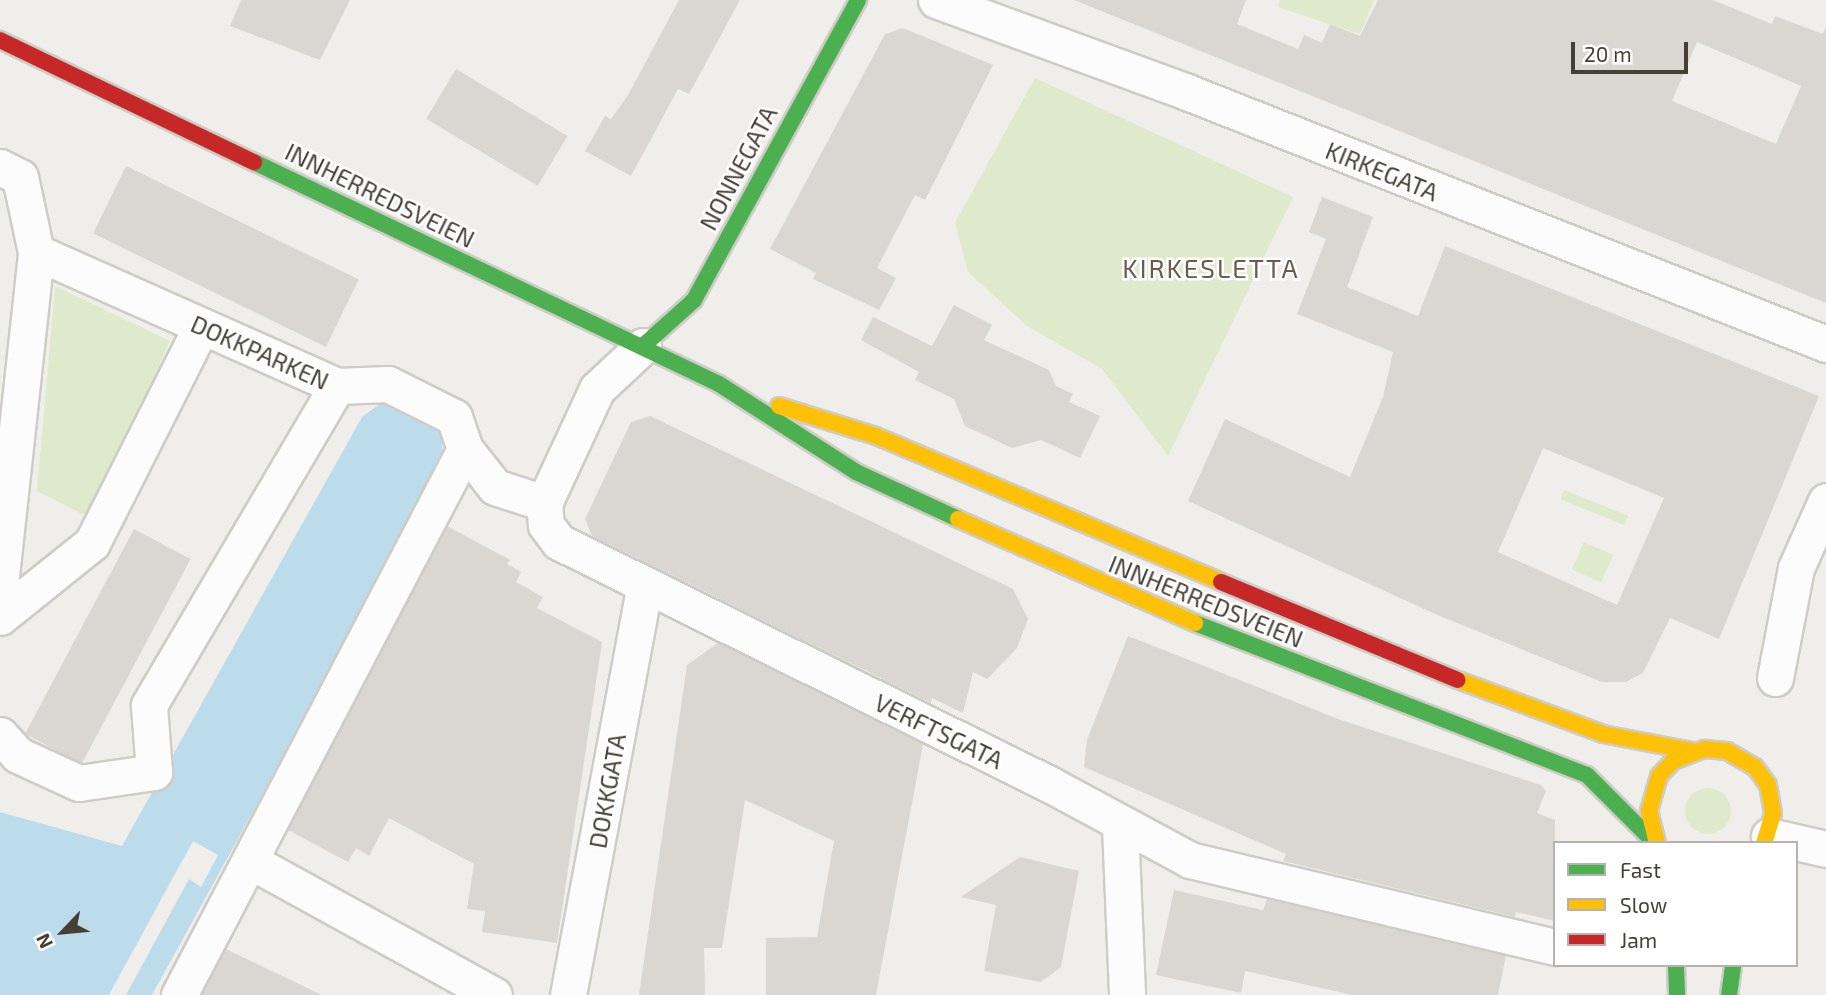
<!DOCTYPE html>
<style>
body{margin:0}
#map{position:relative;width:1826px;height:995px;overflow:hidden;background:#f0eeea;font-family:"Exo 2",sans-serif}
div>[style]{position:absolute}
.green>*{inset:0;background:#dfe9cb;transform-origin:0 0}
.round{border-radius:50%}
.water>*{inset:0;background:#bcdcec}
.pier>*{inset:0;background:#f0eeea}
.building>*{inset:0;background:#dad7d2;transform-origin:0 0}
.roads{filter:drop-shadow(2px 0 #ceccc7) drop-shadow(-2px 0 #ceccc7) drop-shadow(0 2px #ceccc7) drop-shadow(0 -2px #ceccc7)}
.street>*{height:35px;margin:-17.5px;padding:0 17.5px;transform-origin:17.5px;border-radius:17.5px;background:#fdfcfc}
.fast>*{height:16px;margin:-8px;padding:0 8px;transform-origin:8px;border-radius:8px;background:#4caf50}
.slow>*{height:16px;margin:-8px;padding:0 8px;transform-origin:8px;border-radius:8px;background:#ffc107}
.jam>*{height:16px;margin:-8px;padding:0 8px;transform-origin:8px;border-radius:8px;background:#c62828}
span{translate:-50% -50%;white-space:nowrap;text-align:center;line-height:1.15;-webkit-text-stroke:5px #fff;paint-order:stroke}
.street-label{font-size:24px;color:#453f36}
.neighbourhood-label{font-size:26px;color:#685c4e;letter-spacing:2px}
.legend{position:absolute;left:1553px;top:841px;width:245px;height:126px;box-sizing:border-box;background:#fff;border:2px solid #b5b2af;margin:0;padding:9px 12px;list-style:none;font-size:21px;color:#453f36}
.legend li{display:flex;align-items:center;gap:14px;height:35px}
.legend b{width:35px;border:2px solid #b5b2af}
.north{position:absolute;left:28px;top:897px;width:70px;height:70px;-webkit-text-stroke:5px #fff;paint-order:stroke;rotate:244deg;font-size:19px;font-weight:700;line-height:28px;text-align:center;color:#453f36}
.north::after{content:'';display:block;margin:auto;width:24px;height:32px;background:#453f36;clip-path:polygon(50% 0,100% 100%,50% 72%,0 100%)}
.scale{position:absolute;left:1571px;top:42px;width:117px;height:32px;box-sizing:border-box;border:4px solid #453f36;border-top:0;padding-left:9px;font-size:21px;line-height:24px;white-space:nowrap;color:#453f36;-webkit-text-stroke:5px #fff;paint-order:stroke}
</style>
<div id="map">
<div class="green">
<i style="clip-path:polygon(1280px 0,1374px 0,1360px 34px,1278px 7px)"></i>
<i style="clip-path:polygon(1035px 78px,1293px 197px,1168px 456px,1102px 369px,1027px 326px,968px 272px,955px 223px)"></i>
<i style="clip-path:polygon(55px 286px,170px 341px,92px 519px,37px 491px)"></i>
<i style="left:1564px;top:490px;width:69px;height:10px;rotate:22deg"></i>
<i style="left:1584px;top:542px;width:32px;height:30px;rotate:24deg"></i>
<i class="round" style="left:1685px;top:788px;width:46px;height:46px"></i>
</div>
<div class="water">
<i style="clip-path:polygon(388px 398px,435px 420px,443px 431px,441px 470px,152px 995px,0 995px,0 812px,122px 846px,362px 417px)"></i>
</div>
<div class="pier">
<i style="clip-path:polygon(193px 841px,218px 855px,201px 887px,189px 879px,126px 995px,109px 995px)"></i>
</div>
<div class="building">
<i style="clip-path:polygon(241px 0,350px 0,320px 60px,230px 26px)"></i>
<i style="clip-path:polygon(679px 0,740px 0,689px 94px,678px 89px,631px 176px,585px 151px,605px 116px,611px 119px,628px 95px)"></i>
<i style="clip-path:polygon(evenodd,1074px 0,1246px 0,1237px 24px,1298px 49px,1304px 35px,1322px 43px,1330px 24px,1360px 36px,1378px 0,1713px 0,1772px 24px,1775px 16px,1823px 34px,1826px 27px,1826px 303px,1074px 0,1697px 42px,1801px 86px,1776px 144px,1672px 101px,1697px 42px)"></i>
<i style="clip-path:polygon(903px 28px,993px 65px,925px 200px,915px 195px,877px 268px,896px 278px,879px 310px,813px 279px,816px 273px,770px 249px,885px 34px)"></i>
<i style="left:456px;top:69px;width:130px;height:58px;rotate:31deg"></i>
<i style="left:126px;top:166px;width:259px;height:75px;rotate:26deg"></i>
<i style="clip-path:polygon(evenodd,1322px 197px,1373px 217px,1347px 287px,1418px 316px,1445px 246px,1819px 396px,1719px 639px,1670px 618px,1643px 673px,1626px 682px,1602px 682px,1435px 614px,1188px 501px,1225px 419px,1350px 477px,1383px 397px,1393px 352px,1297px 314px,1326px 239px,1309px 232px,1322px 197px,1543px 448px,1664px 498px,1617px 605px,1498px 552px,1543px 448px)"></i>
<i style="clip-path:polygon(954px 305px,992px 325px,984px 340px,1049px 370px,1056px 386px,1073px 394px,1069px 402px,1100px 416px,1080px 458px,1041px 440px,1012px 448px,965px 426px,954px 399px,915px 380px,919px 372px,861px 340px,873px 317px,932px 346px)"></i>
<i style="clip-path:polygon(650px 416px,1013px 589px,1028px 619px,1017px 648px,987px 679px,973px 672px,963px 713px,932px 698px,931px 703px,592px 536px,585px 519px,631px 422px)"></i>
<i style="clip-path:polygon(447px 526px,510px 560px,507px 564px,521px 572px,516px 582px,543px 597px,537px 608px,602px 642px,557px 943px,482px 932px,485px 911px,467px 909px,474px 864px,389px 818px,369px 856px,356px 848px,348px 862px,288px 830px)"></i>
<i style="left:134px;top:529px;width:64px;height:232px;rotate:28deg"></i>
<i style="clip-path:polygon(1128px 636px,1341px 720px,1541px 785px,1546px 791px,1537px 813px,1555px 820px,1555px 921px,1516px 912px,1515px 917px,1283px 861px,1286px 854px,1084px 767px,1087px 740px)"></i>
<i style="clip-path:polygon(718px 643px,923px 744px,876px 995px,766px 995px,766px 938px,817px 937px,834px 841px,745px 800px,722px 948px,704px 948px,705px 995px,639px 995px,687px 665px)"></i>
<i style="clip-path:polygon(1020px 857px,1079px 871px,1061px 967px,1041px 982px,984px 971px,996px 905px,961px 897px)"></i>
<i style="clip-path:polygon(1174px 890px,1263px 910px,1267px 899px,1506px 956px,1498px 995px,1352px 995px,1245px 971px,1241px 993px,1156px 975px)"></i>
<i style="clip-path:polygon(226px 949px,322px 995px,202px 995px)"></i>
</div>
<div class="roads">
<div class="street">
<i style="left:936px;top:0;width:267px;rotate:20.1deg"></i>
<i style="left:1187px;top:92px;width:687px;rotate:21.52deg"></i>
<i style="left:0;top:167px;width:22px;rotate:27deg"></i>
<i style="left:20px;top:177px;width:77px;rotate:78deg"></i>
<i style="left:36px;top:252px;width:329px;rotate:24deg"></i>
<i style="left:337px;top:386px;width:51px;rotate:-2.2deg"></i>
<i style="left:388px;top:384px;width:74px;rotate:26.6deg"></i>
<i style="left:454px;top:417px;width:34px;rotate:71deg"></i>
<i style="left:465px;top:449px;width:48px;rotate:51.7deg"></i>
<i style="left:495px;top:487px;width:52px;rotate:18.1deg"></i>
<i style="left:643px;top:346px;width:63px;rotate:136.9deg"></i>
<i style="left:597px;top:389px;width:126px;rotate:114.9deg"></i>
<i style="left:544px;top:503px;width:22px;rotate:85deg"></i>
<i style="left:546px;top:525px;width:21px;rotate:53deg"></i>
<i style="left:559px;top:542px;width:547px;rotate:26.28deg"></i>
<i style="left:1049px;top:784px;width:160px;rotate:28.3deg"></i>
<i style="left:1190px;top:860px;width:375px;rotate:13.4deg"></i>
<i style="left:0;top:585px;width:335px;rotate:-83.8deg"></i>
<i style="left:0;top:617px;width:118px;rotate:-38.8deg"></i>
<i style="left:92px;top:543px;width:242px;rotate:-63.2deg"></i>
<i style="left:1775px;top:678px;width:112px;rotate:-79.2deg"></i>
<i style="left:1796px;top:568px;width:73px;rotate:-65.9deg"></i>
<i style="left:0;top:735px;width:27px;rotate:48deg"></i>
<i style="left:18px;top:755px;width:67px;rotate:24.7deg"></i>
<i style="left:79px;top:783px;width:76px;rotate:-8.3deg"></i>
<i style="left:154px;top:772px;width:67px;rotate:-94.3deg"></i>
<i style="left:149px;top:705px;width:370px;rotate:-59.5deg"></i>
<i style="left:1120px;top:826px;width:169px;rotate:87.6deg"></i>
<i style="left:1769px;top:836px;width:58px;rotate:12.8deg"></i>
<i style="left:252px;top:862px;width:276px;rotate:28.8deg"></i>
<i style="left:179px;top:995px;width:616px;rotate:-62.35deg"></i>
<i style="left:568px;top:995px;width:417px;rotate:-79.4deg"></i>
</div>
<div class="fast">
<i style="left:254px;top:162px;width:515px;rotate:25.52deg"></i>
<i style="left:719px;top:384px;width:163px;rotate:32.7deg"></i>
<i style="left:856px;top:472px;width:112px;rotate:24.7deg"></i>
<i style="left:643px;top:346px;width:69px;rotate:-42deg"></i>
<i style="left:694px;top:300px;width:342px;rotate:-61.3deg"></i>
<i style="left:1195px;top:623px;width:420px;rotate:21.2deg"></i>
<i style="left:1587px;top:775px;width:96px;rotate:45deg"></i>
<i style="left:1676px;top:965px;width:30px;rotate:88deg"></i>
<i style="left:1729px;top:995px;width:30px;rotate:-82deg"></i>
</div>
<div class="slow">
<i style="left:779px;top:406px;width:102px;rotate:17.2deg"></i>
<i style="left:876px;top:436px;width:375px;rotate:22.9deg"></i>
<i style="left:958px;top:519px;width:259px;rotate:23.7deg"></i>
<i style="left:1458px;top:680px;width:155px;rotate:20.4deg"></i>
<i style="left:1603px;top:734px;width:91px;rotate:10.8deg"></i>
<i style="left:1657px;top:843px;width:33px;rotate:-104deg"></i>
<i style="left:1649px;top:811px;width:36px;rotate:-74deg"></i>
<i style="left:1659px;top:776px;width:21px;rotate:-47deg"></i>
<i style="left:1673px;top:761px;width:34px;rotate:-21deg"></i>
<i style="left:1705px;top:749px;width:22px;rotate:5deg"></i>
<i style="left:1727px;top:751px;width:32px;rotate:30deg"></i>
<i style="left:1755px;top:767px;width:22px;rotate:54deg"></i>
<i style="left:1768px;top:785px;width:29px;rotate:80deg"></i>
<i style="left:1773px;top:814px;width:30px;rotate:107deg"></i>
</div>
<div class="jam">
<i style="left:0;top:40px;width:282px;rotate:25.7deg"></i>
<i style="left:1221px;top:582px;width:256px;rotate:22.5deg"></i>
</div>
</div>
<div class="street-label">
<span style="left:738px;top:168px;rotate:-62deg">NONNEGATA</span>
<span style="left:1382px;top:171px;rotate:22deg">KIRKEGATA</span>
<span style="left:380px;top:195px;rotate:26deg">INNHERREDSVEIEN</span>
<span style="left:260px;top:352px;rotate:24deg">DOKKPARKEN</span>
<span style="left:1206px;top:601px;rotate:22deg">INNHERREDSVEIEN</span>
<span style="left:939px;top:731px;rotate:26deg">VERFTSGATA</span>
<span style="left:607px;top:791px;rotate:-80deg">DOKKGATA</span>
</div>
<div class="neighbourhood-label">
<span style="left:1211px;top:268px">KIRKESLETTA</span>
</div>
<ul class="legend">
<li><b style="height:9px;background:#4caf50"></b>Fast</li>
<li><b style="height:9px;background:#ffc107"></b>Slow</li>
<li><b style="height:9px;background:#c62828"></b>Jam</li>
</ul>
<div class="north">N</div>
<div class="scale">20 m</div>
</div>
